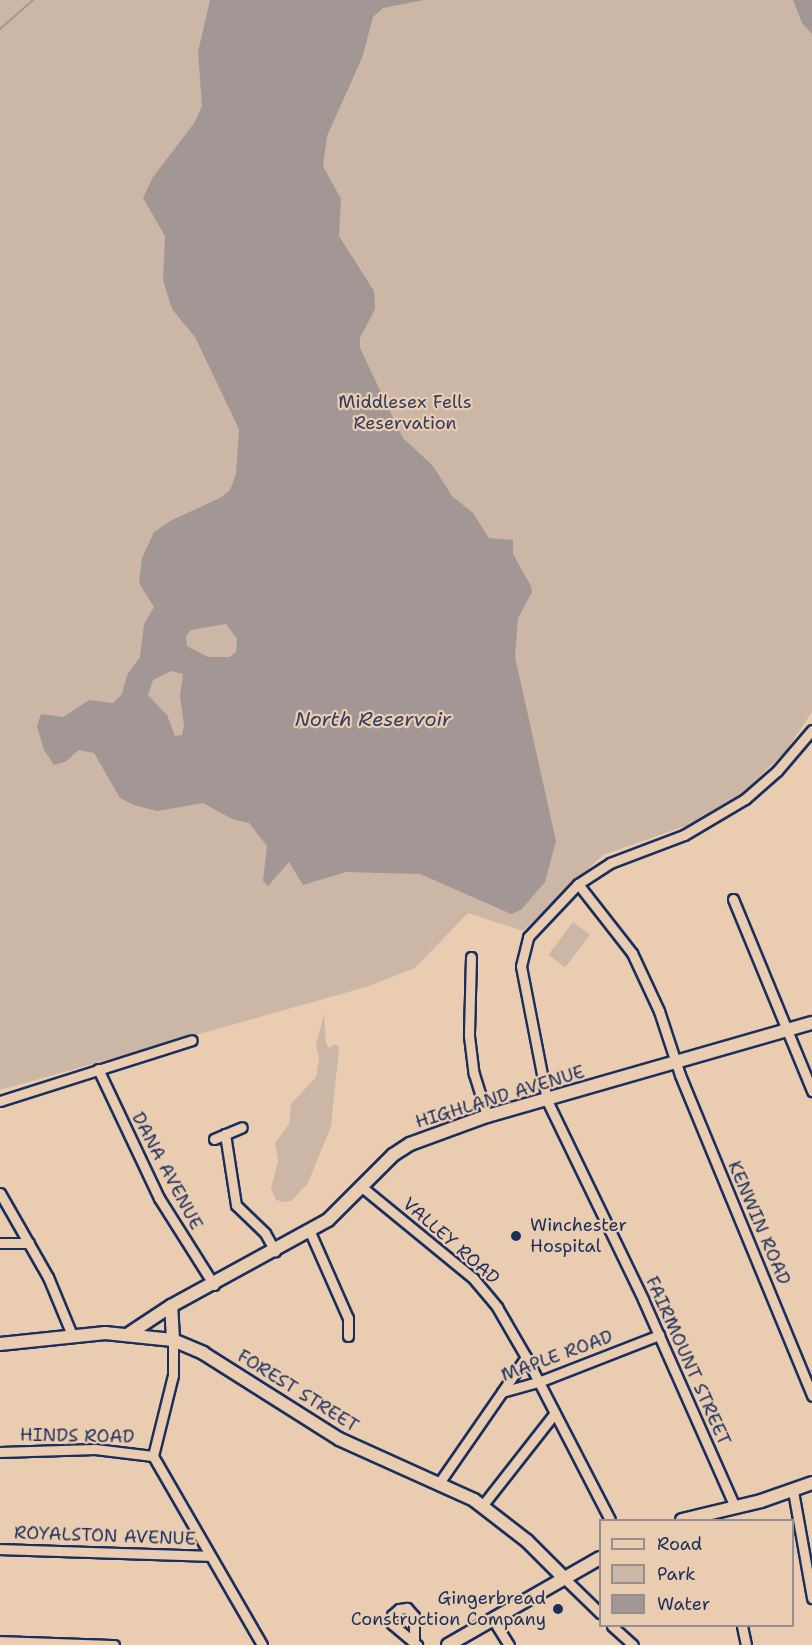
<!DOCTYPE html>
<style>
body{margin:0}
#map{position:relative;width:812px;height:1645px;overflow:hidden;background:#eacdb1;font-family:"Shantell Sans",sans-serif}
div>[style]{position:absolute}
.green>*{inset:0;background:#ccb6a5;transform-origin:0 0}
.water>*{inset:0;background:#a39795}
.stream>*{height:2px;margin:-1px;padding:0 1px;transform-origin:1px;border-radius:1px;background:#a39795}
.roads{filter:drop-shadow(2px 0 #1b2f5e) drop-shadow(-2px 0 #1b2f5e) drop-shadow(0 2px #1b2f5e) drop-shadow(0 -2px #1b2f5e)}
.street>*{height:9px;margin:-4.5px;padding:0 4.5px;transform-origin:4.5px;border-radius:4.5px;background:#eacdb1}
.secondary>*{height:12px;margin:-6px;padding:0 6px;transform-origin:6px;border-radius:6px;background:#eacdb1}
.dots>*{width:16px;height:16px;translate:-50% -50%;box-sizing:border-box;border:3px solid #eacdb1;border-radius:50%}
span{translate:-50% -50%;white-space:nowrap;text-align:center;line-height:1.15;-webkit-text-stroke:4.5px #eacdb1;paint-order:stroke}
.park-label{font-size:18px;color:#2d3c65}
.street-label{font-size:18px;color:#1b2f5e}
.poi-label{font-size:18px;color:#1b2f5e}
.left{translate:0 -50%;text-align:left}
.right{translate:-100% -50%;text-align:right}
.water-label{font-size:20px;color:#2f3f66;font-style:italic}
.legend{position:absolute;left:599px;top:1519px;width:195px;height:108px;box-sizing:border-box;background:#eacdb1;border:2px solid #978e90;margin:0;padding:8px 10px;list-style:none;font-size:18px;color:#1b2f5e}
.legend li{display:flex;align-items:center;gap:12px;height:30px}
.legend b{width:30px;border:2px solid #978e90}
</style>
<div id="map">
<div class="green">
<i style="clip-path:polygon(0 0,812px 0,812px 712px,786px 751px,735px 800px,691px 824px,603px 855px,523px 931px,468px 913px,415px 968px,366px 987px,0 1090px)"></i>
<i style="left:573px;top:922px;width:21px;height:41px;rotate:37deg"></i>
<i style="clip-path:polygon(324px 1014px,326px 1043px,329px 1048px,336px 1044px,339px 1048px,331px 1126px,308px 1183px,291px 1201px,284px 1202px,276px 1200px,271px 1188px,278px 1161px,275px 1143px,289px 1124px,291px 1104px,316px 1077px,319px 1059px,316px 1045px)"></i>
</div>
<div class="water">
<i style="clip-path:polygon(evenodd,210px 0,424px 0,383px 8px,373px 17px,362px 58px,327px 136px,323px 166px,341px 199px,339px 236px,374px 291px,375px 309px,360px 338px,360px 348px,396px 424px,403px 438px,433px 466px,452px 496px,473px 513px,489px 538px,513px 540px,513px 554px,531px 586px,532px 592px,518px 618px,515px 657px,556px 841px,545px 882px,521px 910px,511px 914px,420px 874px,346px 872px,303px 885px,289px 862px,268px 886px,263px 881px,267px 846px,249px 823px,232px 819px,203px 803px,157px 811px,134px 805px,120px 798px,94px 753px,79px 750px,65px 762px,54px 765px,44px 750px,37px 726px,41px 714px,63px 717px,89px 700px,113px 703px,122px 694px,127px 675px,140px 657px,144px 624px,154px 607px,139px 583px,142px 558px,154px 532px,172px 520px,220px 498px,230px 490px,236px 474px,239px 429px,195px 337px,172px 309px,163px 280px,165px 236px,143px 198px,153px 177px,195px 122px,202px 106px,198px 52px,210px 0,226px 624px,237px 639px,236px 652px,229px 657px,208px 657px,187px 646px,186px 636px,191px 630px,226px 624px,210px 0,171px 671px,183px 674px,180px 696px,184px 726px,182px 735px,175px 736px,167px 715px,148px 695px,153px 680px,171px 671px)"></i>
<i style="clip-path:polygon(793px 0,812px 0,812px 34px,802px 23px)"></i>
</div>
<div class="stream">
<i style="left:0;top:29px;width:44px;rotate:-41.3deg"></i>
</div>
<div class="roads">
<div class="street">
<i style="left:578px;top:884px;width:88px;rotate:52deg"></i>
<i style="left:632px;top:953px;width:64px;rotate:65deg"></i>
<i style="left:659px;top:1011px;width:67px;rotate:71.8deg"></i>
<i style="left:680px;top:1075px;width:347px;rotate:67.6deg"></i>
<i style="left:733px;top:899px;width:208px;rotate:67.6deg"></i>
<i style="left:471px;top:957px;width:79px;rotate:91.5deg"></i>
<i style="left:469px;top:1036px;width:38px;rotate:83deg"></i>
<i style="left:474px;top:1074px;width:44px;rotate:72.8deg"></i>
<i style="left:98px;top:1069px;width:143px;rotate:64.7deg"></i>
<i style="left:159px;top:1198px;width:103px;rotate:57.7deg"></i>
<i style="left:0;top:1101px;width:201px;rotate:-17.6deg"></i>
<i style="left:225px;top:1134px;width:72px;rotate:81.2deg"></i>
<i style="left:236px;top:1205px;width:40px;rotate:44deg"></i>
<i style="left:265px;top:1233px;width:21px;rotate:61deg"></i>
<i style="left:214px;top:1139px;width:30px;rotate:-23deg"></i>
<i style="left:363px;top:1188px;width:142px;rotate:39.3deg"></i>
<i style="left:473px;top:1278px;width:38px;rotate:50deg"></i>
<i style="left:497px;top:1307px;width:58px;rotate:59.9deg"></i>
<i style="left:526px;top:1357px;width:42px;rotate:124.4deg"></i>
<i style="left:0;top:1193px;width:97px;rotate:60.3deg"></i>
<i style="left:48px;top:1277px;width:63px;rotate:67.5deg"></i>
<i style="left:310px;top:1232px;width:94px;rotate:66.2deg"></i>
<i style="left:348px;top:1318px;width:18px;rotate:90deg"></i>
<i style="left:0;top:1243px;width:29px"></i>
<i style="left:173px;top:1340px;width:35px;rotate:90deg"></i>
<i style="left:173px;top:1375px;width:83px;rotate:103.9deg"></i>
<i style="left:153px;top:1456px;width:218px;rotate:60deg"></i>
<i style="left:526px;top:1357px;width:183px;rotate:62.7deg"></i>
<i style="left:0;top:1452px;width:95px;rotate:-1.8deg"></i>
<i style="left:95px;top:1449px;width:58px;rotate:6.9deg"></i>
<i style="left:439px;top:1483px;width:111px;rotate:-55.3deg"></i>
<i style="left:502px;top:1392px;width:41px;rotate:-15.8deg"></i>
<i style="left:541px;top:1381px;width:127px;rotate:-21.3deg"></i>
<i style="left:793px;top:1491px;width:109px;rotate:79.9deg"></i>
<i style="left:482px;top:1506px;width:118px;rotate:-51.9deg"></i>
<i style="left:735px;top:1507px;width:227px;rotate:-113.9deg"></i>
<i style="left:643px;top:1299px;width:221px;rotate:-115.8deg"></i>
<i style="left:547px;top:1100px;width:136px;rotate:-101deg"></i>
<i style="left:521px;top:966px;width:30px;rotate:-76deg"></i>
<i style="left:528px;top:937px;width:73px;rotate:-46.7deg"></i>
<i style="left:578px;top:884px;width:38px;rotate:-33deg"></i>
<i style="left:610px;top:863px;width:79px;rotate:-20.7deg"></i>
<i style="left:684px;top:835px;width:71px;rotate:-30.5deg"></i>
<i style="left:745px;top:799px;width:43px;rotate:-41.2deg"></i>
<i style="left:777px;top:771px;width:54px;rotate:-49.5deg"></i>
<i style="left:0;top:1549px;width:209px;rotate:1.9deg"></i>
<i style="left:563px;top:1577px;width:52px;rotate:44.2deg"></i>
<i style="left:492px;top:1618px;width:32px;rotate:58deg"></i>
<i style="left:612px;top:1626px;width:28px;rotate:42deg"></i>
<i style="left:742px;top:1626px;width:19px;rotate:78deg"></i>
<i style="left:0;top:1641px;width:114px;rotate:2deg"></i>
<i style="left:414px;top:1642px;width:26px;rotate:-90deg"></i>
<i style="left:414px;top:1616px;width:11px;rotate:-131deg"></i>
<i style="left:407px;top:1608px;width:8px;rotate:173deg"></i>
<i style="left:399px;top:1609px;width:9px;rotate:139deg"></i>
<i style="left:392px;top:1615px;width:9px;rotate:90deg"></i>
<i style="left:392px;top:1624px;width:33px;rotate:40deg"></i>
</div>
<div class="secondary">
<i style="left:130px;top:1333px;width:49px;rotate:-33.4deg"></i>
<i style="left:173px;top:1340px;width:34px;rotate:-93deg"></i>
<i style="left:171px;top:1306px;width:179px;rotate:-28.7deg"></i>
<i style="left:328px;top:1220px;width:92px;rotate:-45deg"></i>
<i style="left:393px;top:1155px;width:20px;rotate:-33deg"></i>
<i style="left:410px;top:1144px;width:82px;rotate:-20deg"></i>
<i style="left:487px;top:1116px;width:338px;rotate:-16deg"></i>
<i style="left:0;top:1344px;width:106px;rotate:-6deg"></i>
<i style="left:105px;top:1333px;width:68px;rotate:5.9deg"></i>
<i style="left:173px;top:1340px;width:33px;rotate:23deg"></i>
<i style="left:203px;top:1353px;width:161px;rotate:32.3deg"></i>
<i style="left:339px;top:1439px;width:148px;rotate:24.3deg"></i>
<i style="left:474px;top:1500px;width:67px;rotate:37.7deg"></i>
<i style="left:527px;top:1541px;width:51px;rotate:45deg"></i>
<i style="left:682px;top:1520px;width:81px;rotate:-13.5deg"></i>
<i style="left:761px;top:1501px;width:54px;rotate:-19.4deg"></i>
<i style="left:448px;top:1645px;width:175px;rotate:-29.8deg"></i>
</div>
</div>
<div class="dots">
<i style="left:516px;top:1236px;background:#1b2f5e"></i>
<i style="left:558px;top:1609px;background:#1b2f5e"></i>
</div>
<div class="park-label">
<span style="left:405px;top:413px">Middlesex Fells<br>Reservation</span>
</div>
<div class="street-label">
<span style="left:500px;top:1097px;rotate:-17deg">HIGHLAND AVENUE</span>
<span style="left:167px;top:1171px;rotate:62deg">DANA AVENUE</span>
<span style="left:759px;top:1223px;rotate:67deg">KENWIN ROAD</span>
<span style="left:451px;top:1241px;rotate:41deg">VALLEY ROAD</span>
<span style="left:557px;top:1356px;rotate:-20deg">MAPLE ROAD</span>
<span style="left:688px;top:1361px;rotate:66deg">FAIRMOUNT STREET</span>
<span style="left:298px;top:1391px;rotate:32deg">FOREST STREET</span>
<span style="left:77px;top:1436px;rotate:1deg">HINDS ROAD</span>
<span style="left:105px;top:1536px;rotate:2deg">ROYALSTON AVENUE</span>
</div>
<div class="poi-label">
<span class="left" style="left:530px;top:1236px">Winchester<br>Hospital</span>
<span class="right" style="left:546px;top:1609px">Gingerbread<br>Construction Company</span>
</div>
<div class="water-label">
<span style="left:373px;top:719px">North Reservoir</span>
</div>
<ul class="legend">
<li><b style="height:8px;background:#eacdb1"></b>Road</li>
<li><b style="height:16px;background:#ccb6a5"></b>Park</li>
<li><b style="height:16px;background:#a39795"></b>Water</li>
</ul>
</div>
